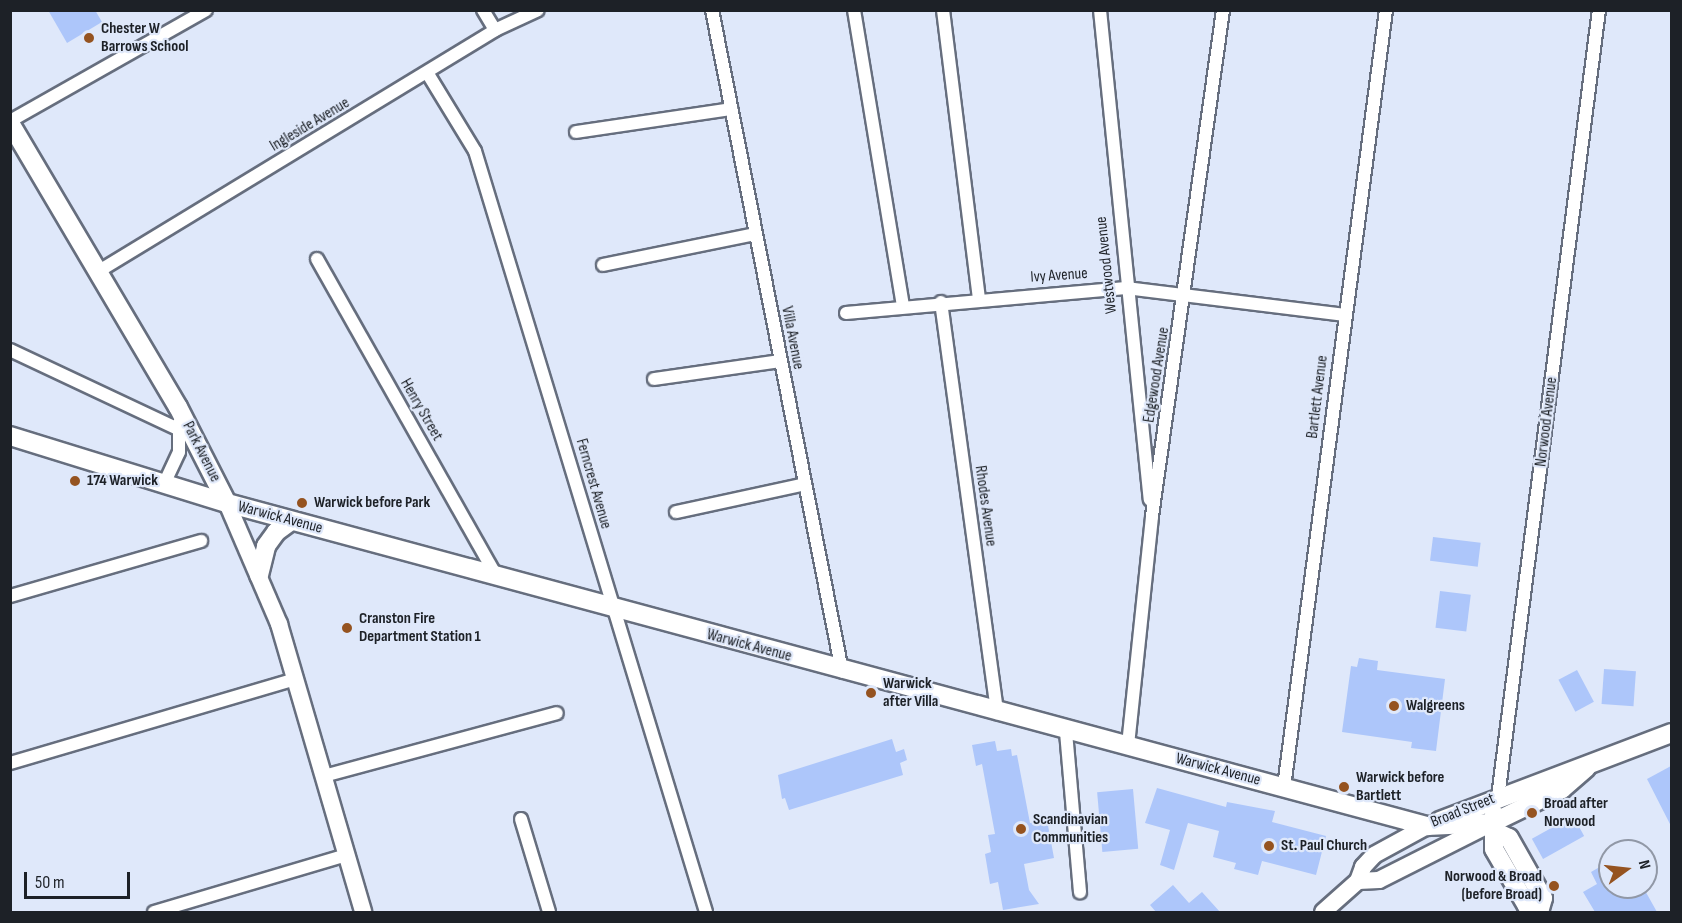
<!DOCTYPE html>
<style>
body{margin:0}
#map{position:relative;width:1682px;height:923px;overflow:hidden;background:#dfe8fa;font-family:"Sofia Sans Condensed",sans-serif}
div>[style]{position:absolute}
.building>*{inset:0;background:#adc6fa;transform-origin:0 0}
.roads{filter:drop-shadow(2px 0 #666e7e) drop-shadow(-2px 0 #666e7e) drop-shadow(0 2px #666e7e) drop-shadow(0 -2px #666e7e)}
.street>*{height:12px;margin:-6px;padding:0 6px;transform-origin:6px;border-radius:6px;background:#fff}
.secondary>*{height:16px;margin:-8px;padding:0 8px;transform-origin:8px;border-radius:8px;background:#fff}
.primary>*{height:18px;margin:-9px;padding:0 9px;transform-origin:9px;border-radius:9px;background:#fff}
.dots>*{width:16px;height:16px;translate:-50% -50%;box-sizing:border-box;border:3px solid #dfe8fa;border-radius:50%}
span{translate:-50% -50%;white-space:nowrap;text-align:center;line-height:1.15;-webkit-text-stroke:4.5px #dfe8fa;paint-order:stroke}
.poi-label{font-size:16px;color:#1d2127;font-weight:700}
.left{translate:0 -50%;text-align:left}
.right{translate:-100% -50%;text-align:right}
.street-label{font-size:16px;color:#1d2127}
.frame{position:absolute;inset:0;border:12px solid #1d2127;pointer-events:none}
.north{position:absolute;left:1598px;top:839px;width:60px;height:60px;box-sizing:border-box;background:#dfe8fa;border:2px solid #9198a6;border-radius:50%;rotate:75deg;font-size:16px;font-weight:700;line-height:24px;text-align:center;color:#1d2127}
.north::after{content:'';display:block;margin:auto;width:21px;height:27px;background:#955320;clip-path:polygon(50% 0,100% 100%,50% 72%,0 100%)}
.scale{position:absolute;left:24px;top:872px;width:106px;height:27px;box-sizing:border-box;border:3px solid #1d2127;border-top:0;padding-left:8px;font-size:18px;line-height:21px;white-space:nowrap;color:#1d2127;-webkit-text-stroke:4px #dfe8fa;paint-order:stroke}
</style>
<div id="map">
<div class="building">
<i style="clip-path:polygon(48px 10px,95px 10px,102px 22px,67px 43px)"></i>
<i style="left:1433px;top:537px;width:48px;height:24px;rotate:7deg"></i>
<i style="left:1440px;top:591px;width:31px;height:37px;rotate:7deg"></i>
<i style="clip-path:polygon(1359px 658px,1378px 661px,1377px 670px,1445px 679px,1436px 751px,1411px 748px,1412px 742px,1342px 732px,1351px 666px,1357px 667px)"></i>
<i style="left:1604px;top:669px;width:32px;height:35px;rotate:4deg"></i>
<i style="left:1577px;top:670px;width:36px;height:21px;rotate:62deg"></i>
<i style="clip-path:polygon(892px 739px,896px 752px,904px 749px,907px 760px,900px 763px,903px 775px,789px 810px,785px 798px,782px 799px,778px 775px)"></i>
<i style="clip-path:polygon(995px 741px,997px 751px,1011px 749px,1012px 756px,1017px 755px,1030px 823px,1047px 820px,1054px 858px,1024px 864px,1029px 890px,1039px 904px,1003px 910px,998px 882px,990px 884px,985px 854px,991px 852px,988px 835px,995px 834px,982px 764px,976px 766px,972px 745px)"></i>
<i style="clip-path:polygon(1671px 766px,1671px 826px,1647px 779px)"></i>
<i style="clip-path:polygon(1157px 788px,1226px 807px,1227px 802px,1275px 811px,1272px 822px,1326px 836px,1316px 875px,1262px 861px,1258px 875px,1234px 869px,1236px 863px,1213px 857px,1219px 831px,1188px 823px,1174px 870px,1160px 865px,1170px 830px,1145px 823px)"></i>
<i style="left:1133px;top:789px;width:60px;height:36px;rotate:85deg"></i>
<i style="left:1573px;top:816px;width:23px;height:47px;rotate:61deg"></i>
<i style="clip-path:polygon(1610px 861px,1610px 887px,1643px 887px,1657px 912px,1595px 912px,1583px 892px,1597px 884px,1591px 872px)"></i>
<i style="clip-path:polygon(1173px 885px,1189px 903px,1202px 892px,1220px 912px,1156px 912px,1150px 905px)"></i>
</div>
<div class="roads">
<div class="street">
<i style="left:483px;top:10px;width:23px;rotate:59deg"></i>
<i style="left:712px;top:10px;width:674px;rotate:78.87deg"></i>
<i style="left:854px;top:10px;width:299px;rotate:80.6deg"></i>
<i style="left:943px;top:10px;width:291px;rotate:82.9deg"></i>
<i style="left:1100px;top:10px;width:492px;rotate:84.2deg"></i>
<i style="left:428px;top:74px;width:90px;rotate:58.6deg"></i>
<i style="left:475px;top:151px;width:795px;rotate:73.11deg"></i>
<i style="left:10px;top:121px;width:225px;rotate:-29.5deg"></i>
<i style="left:576px;top:132px;width:157px;rotate:-8.4deg"></i>
<i style="left:317px;top:259px;width:365px;rotate:60.5deg"></i>
<i style="left:603px;top:265px;width:155px;rotate:-11.5deg"></i>
<i style="left:99px;top:271px;width:464px;rotate:-31.3deg"></i>
<i style="left:495px;top:30px;width:47px;rotate:-24.9deg"></i>
<i style="left:941px;top:302px;width:415px;rotate:82.2deg"></i>
<i style="left:846px;top:313px;width:281px;rotate:-5.1deg"></i>
<i style="left:1126px;top:288px;width:221px;rotate:7deg"></i>
<i style="left:10px;top:350px;width:188px;rotate:25.2deg"></i>
<i style="left:654px;top:379px;width:127px;rotate:-8.1deg"></i>
<i style="left:165px;top:482px;width:33px;rotate:-65deg"></i>
<i style="left:179px;top:452px;width:29px;rotate:-90deg"></i>
<i style="left:676px;top:512px;width:132px;rotate:-12.2deg"></i>
<i style="left:10px;top:596px;width:199px;rotate:-16.1deg"></i>
<i style="left:1066px;top:732px;width:161px;rotate:85deg"></i>
<i style="left:1128px;top:745px;width:230px;rotate:-84deg"></i>
<i style="left:1152px;top:516px;width:511px;rotate:-82.01deg"></i>
<i style="left:10px;top:763px;width:297px;rotate:-16.4deg"></i>
<i style="left:324px;top:776px;width:241px;rotate:-15.1deg"></i>
<i style="left:1284px;top:787px;width:784px;rotate:-82.52deg"></i>
<i style="left:1498px;top:797px;width:793px;rotate:-82.69deg"></i>
<i style="left:521px;top:819px;width:97px;rotate:73.2deg"></i>
<i style="left:154px;top:912px;width:201px;rotate:-16.5deg"></i>
</div>
<div class="secondary">
<i style="left:227px;top:503px;width:132px;rotate:66.7deg"></i>
<i style="left:279px;top:624px;width:300px;rotate:73.7deg"></i>
<i style="left:1358px;top:881px;width:21px;rotate:-3deg"></i>
<i style="left:1379px;top:880px;width:127px;rotate:-26.8deg"></i>
<i style="left:1323px;top:912px;width:47px;rotate:-41.5deg"></i>
<i style="left:1358px;top:881px;width:15px;rotate:-70deg"></i>
<i style="left:1363px;top:867px;width:16px;rotate:-47deg"></i>
<i style="left:1374px;top:855px;width:60px;rotate:-28.7deg"></i>
</div>
<div class="primary">
<i style="left:10px;top:123px;width:330px;rotate:59.4deg"></i>
<i style="left:178px;top:407px;width:108px;rotate:63deg"></i>
<i style="left:10px;top:436px;width:227px;rotate:17.2deg"></i>
<i style="left:227px;top:503px;width:1243px;rotate:15.07deg"></i>
<i style="left:1427px;top:826px;width:65px;rotate:-2.6deg"></i>
<i style="left:1492px;top:823px;width:78px;rotate:-25.9deg"></i>
<i style="left:1562px;top:789px;width:32px;rotate:-41deg"></i>
<i style="left:259px;top:575px;width:30px;rotate:-76deg"></i>
<i style="left:266px;top:546px;width:17px;rotate:-54deg"></i>
<i style="left:276px;top:532px;width:19px;rotate:-36deg"></i>
<i style="left:1494px;top:814px;width:35px;rotate:90deg"></i>
<i style="left:1494px;top:849px;width:66px;rotate:59.9deg"></i>
<i style="left:1527px;top:906px;width:14px;rotate:25deg"></i>
<i style="left:1440px;top:821px;width:248px;rotate:-20.8deg"></i>
<i style="left:1496px;top:832px;width:14px;rotate:25deg"></i>
<i style="left:1509px;top:838px;width:69px;rotate:60.5deg"></i>
<i style="left:1543px;top:898px;width:15px;rotate:106deg"></i>
</div>
</div>
<div class="dots">
<i style="left:89px;top:38px;background:#955320"></i>
<i style="left:75px;top:481px;background:#955320"></i>
<i style="left:302px;top:503px;background:#955320"></i>
<i style="left:347px;top:628px;background:#955320"></i>
<i style="left:871px;top:693px;background:#955320"></i>
<i style="left:1394px;top:706px;background:#955320"></i>
<i style="left:1344px;top:787px;background:#955320"></i>
<i style="left:1532px;top:813px;background:#955320"></i>
<i style="left:1021px;top:829px;background:#955320"></i>
<i style="left:1269px;top:846px;background:#955320"></i>
<i style="left:1554px;top:886px;background:#955320"></i>
</div>
<div class="poi-label">
<span class="left" style="left:101px;top:38px">Chester W<br>Barrows School</span>
<span class="left" style="left:87px;top:481px">174 Warwick</span>
<span class="left" style="left:314px;top:503px">Warwick before Park</span>
<span class="left" style="left:359px;top:628px">Cranston Fire<br>Department Station 1</span>
<span class="left" style="left:883px;top:693px">Warwick<br>after Villa</span>
<span class="left" style="left:1406px;top:706px">Walgreens</span>
<span class="left" style="left:1356px;top:787px">Warwick before<br>Bartlett</span>
<span class="left" style="left:1544px;top:813px">Broad after<br>Norwood</span>
<span class="left" style="left:1033px;top:829px">Scandinavian<br>Communities</span>
<span class="left" style="left:1281px;top:846px">St. Paul Church</span>
<span class="right" style="left:1542px;top:886px">Norwood &amp; Broad<br>(before Broad)</span>
</div>
<div class="street-label">
<span style="left:310px;top:125px;rotate:-31deg">Ingleside Avenue</span>
<span style="left:1107px;top:265px;rotate:-96deg">Westwood Avenue</span>
<span style="left:1059px;top:276px;rotate:-4deg">Ivy Avenue</span>
<span style="left:792px;top:338px;rotate:79deg">Villa Avenue</span>
<span style="left:1157px;top:375px;rotate:-81deg">Edgewood Avenue</span>
<span style="left:1318px;top:397px;rotate:-83deg">Bartlett Avenue</span>
<span style="left:421px;top:410px;rotate:60deg">Henry Street</span>
<span style="left:1547px;top:422px;rotate:-83deg">Norwood Avenue</span>
<span style="left:201px;top:452px;rotate:63deg">Park Avenue</span>
<span style="left:593px;top:484px;rotate:74deg">Ferncrest Avenue</span>
<span style="left:985px;top:506px;rotate:82deg">Rhodes Avenue</span>
<span style="left:280px;top:518px;rotate:15deg">Warwick Avenue</span>
<span style="left:749px;top:646px;rotate:15deg">Warwick Avenue</span>
<span style="left:1218px;top:770px;rotate:15deg">Warwick Avenue</span>
<span style="left:1463px;top:811px;rotate:-22deg">Broad Street</span>
</div>
<div class="frame"></div>
<div class="north">N</div>
<div class="scale">50 m</div>
</div>
